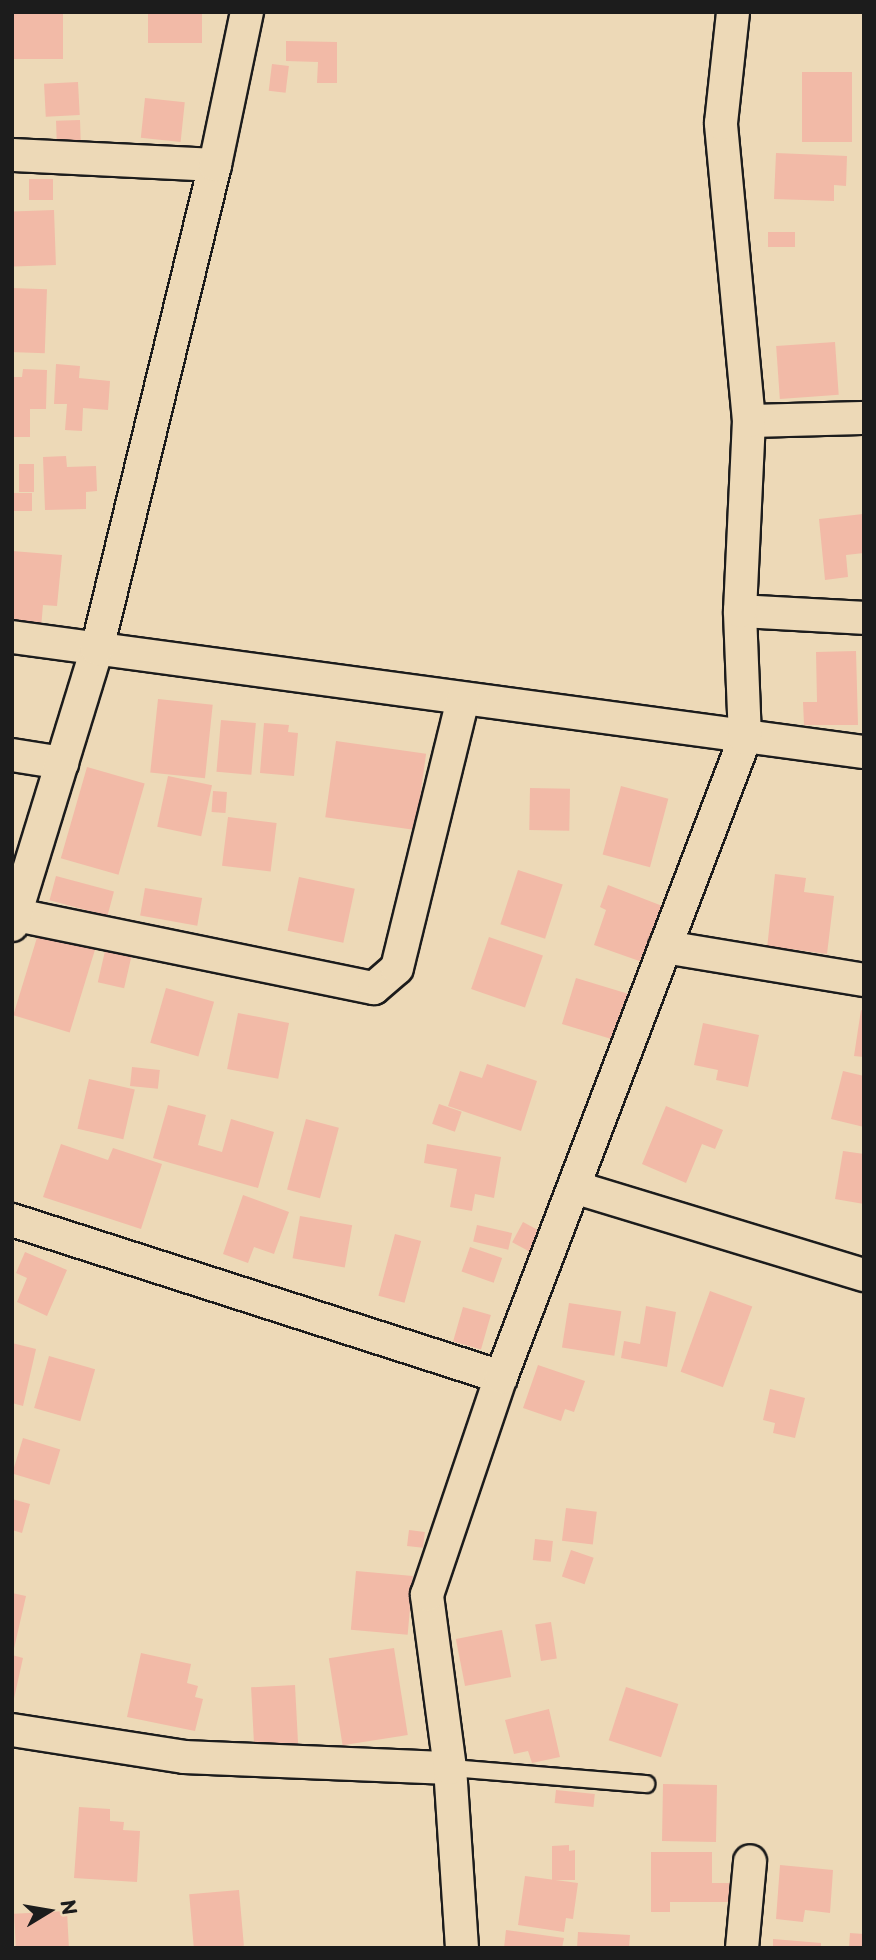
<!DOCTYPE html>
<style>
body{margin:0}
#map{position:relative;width:876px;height:1960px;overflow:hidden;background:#edd9b7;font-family:"Playpen Sans",sans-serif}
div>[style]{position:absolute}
.building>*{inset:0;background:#f2baa7;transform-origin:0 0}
.roads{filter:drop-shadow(2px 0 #1c1c1c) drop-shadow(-2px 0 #1c1c1c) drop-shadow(0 2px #1c1c1c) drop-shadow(0 -2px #1c1c1c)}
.service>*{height:16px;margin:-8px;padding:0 8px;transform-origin:8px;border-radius:8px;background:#edd9b7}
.minor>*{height:32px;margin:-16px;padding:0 16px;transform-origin:16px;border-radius:16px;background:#edd9b7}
span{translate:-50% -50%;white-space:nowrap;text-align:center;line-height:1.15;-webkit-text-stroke:5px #edd9b7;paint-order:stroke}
.frame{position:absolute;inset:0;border:14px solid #1c1c1c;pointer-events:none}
.north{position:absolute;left:14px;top:1876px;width:70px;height:70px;-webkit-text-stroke:5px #edd9b7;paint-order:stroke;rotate:79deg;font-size:19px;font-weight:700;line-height:28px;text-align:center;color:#1c1c1c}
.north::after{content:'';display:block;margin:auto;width:24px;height:32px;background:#1c1c1c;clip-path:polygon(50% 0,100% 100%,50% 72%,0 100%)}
</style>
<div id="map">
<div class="building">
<i style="left:12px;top:12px;width:51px;height:47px"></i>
<i style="left:148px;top:12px;width:54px;height:31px"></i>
<i style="clip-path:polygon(286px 41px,337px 42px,337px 83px,317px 83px,318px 62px,286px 61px)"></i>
<i style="left:272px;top:64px;width:17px;height:27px;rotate:7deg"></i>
<i style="left:802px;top:72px;width:50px;height:70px"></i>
<i style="left:78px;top:82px;width:33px;height:34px;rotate:87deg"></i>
<i style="left:145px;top:98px;width:40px;height:40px;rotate:6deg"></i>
<i style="left:80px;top:120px;width:23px;height:24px;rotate:88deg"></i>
<i style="clip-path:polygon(776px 153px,847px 156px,846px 186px,834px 185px,834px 201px,774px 199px)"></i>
<i style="left:53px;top:179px;width:21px;height:24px;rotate:90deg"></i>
<i style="left:54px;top:210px;width:55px;height:42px;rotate:88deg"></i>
<i style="left:795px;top:232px;width:15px;height:27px;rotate:90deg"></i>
<i style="left:12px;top:288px;width:35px;height:64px;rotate:2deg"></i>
<i style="left:835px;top:342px;width:53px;height:59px;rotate:86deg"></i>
<i style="clip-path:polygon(56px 364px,80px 366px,79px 378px,110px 381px,108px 410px,83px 408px,82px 431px,65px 430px,67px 404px,54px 404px)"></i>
<i style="clip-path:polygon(23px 369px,47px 370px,46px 409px,30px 409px,30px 437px,12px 437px,12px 377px,22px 377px)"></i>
<i style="clip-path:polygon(66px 456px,67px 467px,96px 466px,97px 491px,86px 492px,86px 509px,45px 510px,43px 457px)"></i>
<i style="left:19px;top:464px;width:15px;height:28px"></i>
<i style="left:32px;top:493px;width:18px;height:20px;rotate:90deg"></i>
<i style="clip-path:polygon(863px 514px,864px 553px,846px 555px,848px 577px,825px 580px,819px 519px)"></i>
<i style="clip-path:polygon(12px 551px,62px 555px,57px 606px,43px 605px,41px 628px,12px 625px)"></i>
<i style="clip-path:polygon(856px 651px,858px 725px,804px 725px,803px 702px,817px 702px,816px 652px)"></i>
<i style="left:158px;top:699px;width:55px;height:74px;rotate:6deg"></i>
<i style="left:221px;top:720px;width:35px;height:52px;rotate:5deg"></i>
<i style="clip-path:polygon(264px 723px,289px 725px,288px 732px,298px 733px,294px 776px,260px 773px)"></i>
<i style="left:336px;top:741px;width:91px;height:77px;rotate:8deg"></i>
<i style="left:87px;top:767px;width:60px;height:95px;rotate:16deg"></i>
<i style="left:168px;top:776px;width:45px;height:52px;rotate:12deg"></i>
<i style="left:621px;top:786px;width:49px;height:71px;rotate:15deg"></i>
<i style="left:530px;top:788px;width:40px;height:42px;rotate:1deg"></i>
<i style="left:213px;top:791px;width:14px;height:21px;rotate:4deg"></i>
<i style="left:228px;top:817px;width:49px;height:49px;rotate:7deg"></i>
<i style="left:518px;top:870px;width:47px;height:57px;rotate:18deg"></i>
<i style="clip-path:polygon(775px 874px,806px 878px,804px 892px,834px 896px,827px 954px,791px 949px,789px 961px,766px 958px)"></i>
<i style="left:56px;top:876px;width:60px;height:25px;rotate:15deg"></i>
<i style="left:299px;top:877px;width:57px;height:55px;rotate:12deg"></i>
<i style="clip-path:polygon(608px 885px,665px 907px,645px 963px,594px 945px,606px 910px,600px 907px)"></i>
<i style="left:145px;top:888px;width:58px;height:28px;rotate:10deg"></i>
<i style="left:39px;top:931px;width:59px;height:88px;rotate:17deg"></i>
<i style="left:489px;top:937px;width:57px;height:55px;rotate:19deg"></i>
<i style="left:105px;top:951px;width:27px;height:32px;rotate:13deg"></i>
<i style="left:576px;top:978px;width:56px;height:48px;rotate:17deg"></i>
<i style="left:166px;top:988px;width:50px;height:57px;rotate:16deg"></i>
<i style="clip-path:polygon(861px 1010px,864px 1011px,864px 1057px,854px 1056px)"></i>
<i style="left:238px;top:1013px;width:52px;height:57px;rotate:11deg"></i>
<i style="clip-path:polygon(703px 1023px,759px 1035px,748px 1087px,716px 1080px,718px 1070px,694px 1065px)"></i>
<i style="clip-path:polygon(487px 1064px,537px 1081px,521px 1131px,448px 1106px,460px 1071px,482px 1078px)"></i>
<i style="left:132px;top:1067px;width:28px;height:19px;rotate:6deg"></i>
<i style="clip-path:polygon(843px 1071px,864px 1076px,864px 1127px,831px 1119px)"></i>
<i style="left:89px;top:1079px;width:47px;height:51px;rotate:13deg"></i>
<i style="left:439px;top:1104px;width:24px;height:21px;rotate:19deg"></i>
<i style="clip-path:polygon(168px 1105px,206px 1115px,198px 1145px,222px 1152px,231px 1119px,274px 1132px,258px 1188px,153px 1158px)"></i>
<i style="clip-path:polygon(666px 1106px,723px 1130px,715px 1149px,702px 1144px,686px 1183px,642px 1164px)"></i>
<i style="left:306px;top:1119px;width:34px;height:73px;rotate:15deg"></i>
<i style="clip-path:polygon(61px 1144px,108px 1160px,113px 1148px,162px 1164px,141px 1229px,43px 1197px)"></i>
<i style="clip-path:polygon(427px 1144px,501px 1157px,494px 1198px,475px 1194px,472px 1211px,450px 1207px,457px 1169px,424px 1163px)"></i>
<i style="clip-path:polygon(843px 1151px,864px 1154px,864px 1204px,835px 1199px)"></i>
<i style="clip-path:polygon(243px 1195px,289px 1212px,274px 1254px,254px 1247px,248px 1263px,223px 1254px)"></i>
<i style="left:300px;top:1216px;width:53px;height:43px;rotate:10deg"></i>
<i style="left:523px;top:1222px;width:19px;height:23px;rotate:28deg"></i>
<i style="left:477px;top:1225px;width:36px;height:17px;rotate:13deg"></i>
<i style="left:395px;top:1234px;width:27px;height:64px;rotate:15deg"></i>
<i style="left:470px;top:1247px;width:34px;height:26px;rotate:19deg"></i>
<i style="clip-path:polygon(25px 1252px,67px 1270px,47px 1316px,17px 1302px,27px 1278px,16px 1273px)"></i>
<i style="left:710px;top:1291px;width:45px;height:86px;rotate:20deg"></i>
<i style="left:569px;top:1303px;width:53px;height:45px;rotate:9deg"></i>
<i style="clip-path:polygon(646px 1306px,676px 1312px,667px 1367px,621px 1358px,624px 1341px,640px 1344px)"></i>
<i style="left:463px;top:1307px;width:29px;height:36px;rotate:16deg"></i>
<i style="clip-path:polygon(12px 1343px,36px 1349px,23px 1406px,12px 1403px)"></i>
<i style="left:49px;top:1356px;width:48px;height:54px;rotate:16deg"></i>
<i style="clip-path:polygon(538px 1365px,585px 1381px,574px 1412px,565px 1409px,561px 1421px,523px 1408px)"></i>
<i style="clip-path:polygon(770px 1389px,805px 1398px,795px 1438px,773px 1433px,775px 1423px,763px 1420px)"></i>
<i style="left:23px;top:1438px;width:39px;height:37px;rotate:17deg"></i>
<i style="clip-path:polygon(12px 1499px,30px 1504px,22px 1533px,12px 1530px)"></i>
<i style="left:566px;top:1508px;width:31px;height:33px;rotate:7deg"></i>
<i style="left:409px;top:1530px;width:16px;height:16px;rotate:7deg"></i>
<i style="left:535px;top:1539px;width:18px;height:21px;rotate:6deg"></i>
<i style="left:571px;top:1550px;width:24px;height:28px;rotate:19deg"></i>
<i style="left:356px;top:1571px;width:57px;height:59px;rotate:5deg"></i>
<i style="clip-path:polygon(12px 1593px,26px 1596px,13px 1653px,12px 1653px)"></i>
<i style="left:551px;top:1622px;width:37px;height:16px;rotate:81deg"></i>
<i style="left:502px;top:1630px;width:48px;height:47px;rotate:79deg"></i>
<i style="left:394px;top:1648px;width:88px;height:66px;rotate:81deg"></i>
<i style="clip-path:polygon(141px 1653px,191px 1664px,187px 1683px,198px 1686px,195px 1697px,203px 1699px,195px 1731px,127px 1717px)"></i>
<i style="clip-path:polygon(12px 1655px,23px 1658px,13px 1703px,12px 1703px)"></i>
<i style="left:295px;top:1685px;width:62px;height:44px;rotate:87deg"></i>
<i style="left:626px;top:1687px;width:55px;height:56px;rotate:18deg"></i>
<i style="clip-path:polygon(549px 1709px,560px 1757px,532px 1763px,528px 1751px,514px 1754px,505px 1720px)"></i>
<i style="left:663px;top:1784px;width:54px;height:57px;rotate:1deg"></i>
<i style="left:556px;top:1790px;width:39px;height:13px;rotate:6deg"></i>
<i style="clip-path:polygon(79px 1807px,110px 1809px,110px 1821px,124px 1822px,123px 1830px,140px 1831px,137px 1882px,74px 1878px)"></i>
<i style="clip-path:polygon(569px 1845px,569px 1851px,575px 1850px,575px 1880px,552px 1880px,552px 1846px)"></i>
<i style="clip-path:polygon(651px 1852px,712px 1852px,712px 1883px,730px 1883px,730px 1902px,670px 1902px,670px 1912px,651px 1912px)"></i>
<i style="clip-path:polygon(780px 1865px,833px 1870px,830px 1913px,805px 1910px,803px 1922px,776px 1919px)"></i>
<i style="clip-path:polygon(525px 1876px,578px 1883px,573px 1919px,566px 1918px,564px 1932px,518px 1925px)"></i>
<i style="left:239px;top:1890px;width:56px;height:50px;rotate:85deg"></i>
<i style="left:67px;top:1911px;width:37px;height:53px;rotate:87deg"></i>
<i style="clip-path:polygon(506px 1930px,564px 1938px,562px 1948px,504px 1948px)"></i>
<i style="clip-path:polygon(578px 1932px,630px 1935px,629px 1948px,577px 1948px)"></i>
<i style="left:850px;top:1933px;width:14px;height:15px;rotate:4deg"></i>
<i style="clip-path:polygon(773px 1939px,821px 1943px,821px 1948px,773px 1948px)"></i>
</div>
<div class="roads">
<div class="service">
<i style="left:450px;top:1768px;width:197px;rotate:4.7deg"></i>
</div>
<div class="minor">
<i style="left:12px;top:155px;width:203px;rotate:2.8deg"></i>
<i style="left:749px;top:421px;width:115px;rotate:-1.5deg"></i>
<i style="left:740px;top:611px;width:124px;rotate:3.2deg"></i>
<i style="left:12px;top:637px;width:860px;rotate:7.69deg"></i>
<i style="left:12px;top:755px;width:51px;rotate:9.1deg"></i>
<i style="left:12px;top:914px;width:369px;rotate:11.6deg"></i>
<i style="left:374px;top:988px;width:30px;rotate:-41deg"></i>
<i style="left:397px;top:968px;width:277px;rotate:-76.2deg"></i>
<i style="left:12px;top:925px;width:289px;rotate:-72.9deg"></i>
<i style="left:97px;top:649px;width:498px;rotate:-76.3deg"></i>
<i style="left:215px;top:165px;width:156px;rotate:-78.2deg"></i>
<i style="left:665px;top:947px;width:202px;rotate:9.4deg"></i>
<i style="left:574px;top:1187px;width:303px;rotate:16.9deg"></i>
<i style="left:12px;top:1220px;width:514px;rotate:17.8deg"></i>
<i style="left:12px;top:1730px;width:174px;rotate:8.9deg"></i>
<i style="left:184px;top:1757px;width:266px;rotate:2.4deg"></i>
<i style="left:462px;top:1948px;width:180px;rotate:-93.8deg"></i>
<i style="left:450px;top:1768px;width:175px;rotate:-97.6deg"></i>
<i style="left:427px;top:1595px;width:230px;rotate:-71.3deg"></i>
<i style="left:501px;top:1377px;width:684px;rotate:-69.1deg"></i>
<i style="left:745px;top:738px;width:127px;rotate:-92.3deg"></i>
<i style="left:740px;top:611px;width:190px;rotate:-87.3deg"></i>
<i style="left:749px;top:421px;width:299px;rotate:-95.4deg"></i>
<i style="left:721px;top:123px;width:112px;rotate:-83.8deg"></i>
<i style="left:742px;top:1948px;width:87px;rotate:-84.7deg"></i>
</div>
</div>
<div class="frame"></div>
<div class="north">N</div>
</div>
